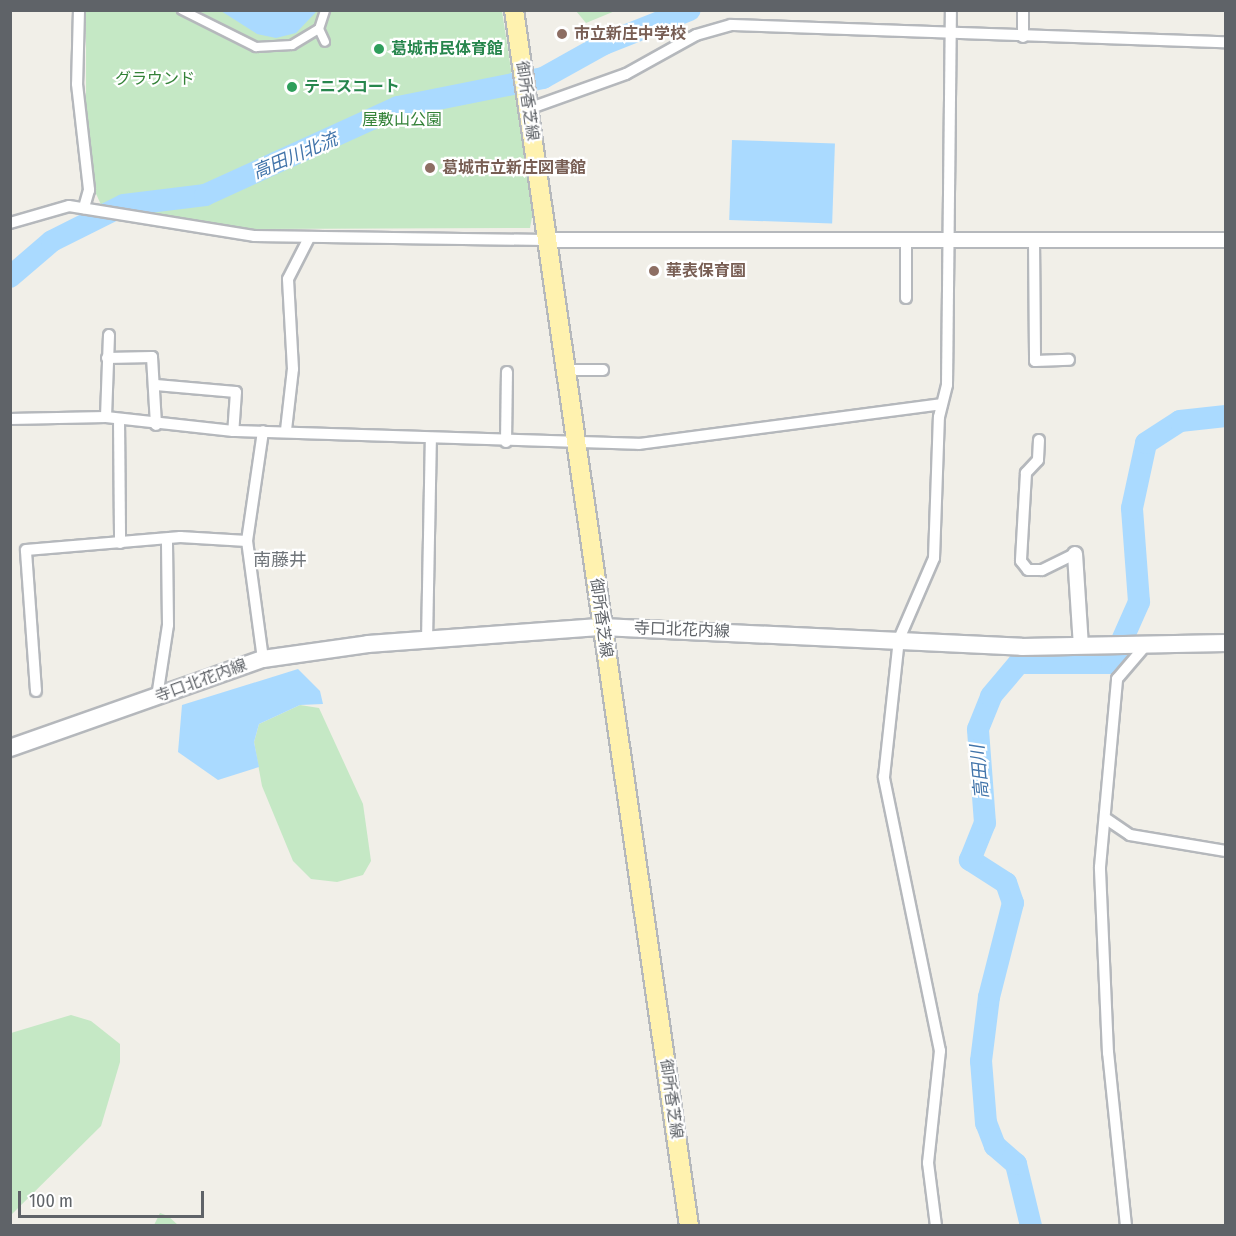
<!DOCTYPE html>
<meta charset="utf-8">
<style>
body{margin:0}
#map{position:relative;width:1236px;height:1236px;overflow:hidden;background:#f1efe8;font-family:"Fira Sans Condensed","Noto Sans JP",sans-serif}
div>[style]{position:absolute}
.green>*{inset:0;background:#c5e8c5}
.water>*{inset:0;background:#aadaff;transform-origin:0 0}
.river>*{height:22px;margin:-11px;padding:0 11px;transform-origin:11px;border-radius:11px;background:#aadaff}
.roads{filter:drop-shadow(2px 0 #b5b8bc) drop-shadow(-2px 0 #b5b8bc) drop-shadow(0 2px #b5b8bc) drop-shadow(0 -2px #b5b8bc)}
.pedestrian>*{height:8px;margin:-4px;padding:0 4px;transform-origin:4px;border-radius:4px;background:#fff}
.minor>*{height:10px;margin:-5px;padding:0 5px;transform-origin:5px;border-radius:5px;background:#fff}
.tertiary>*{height:14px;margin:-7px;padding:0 7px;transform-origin:7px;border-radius:7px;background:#fff}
.secondary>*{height:16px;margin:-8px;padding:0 8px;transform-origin:8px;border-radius:8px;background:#fff}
.primary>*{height:18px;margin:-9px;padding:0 9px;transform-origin:9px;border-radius:9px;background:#fff2af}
.dots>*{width:16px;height:16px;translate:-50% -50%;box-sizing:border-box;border:3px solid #fff;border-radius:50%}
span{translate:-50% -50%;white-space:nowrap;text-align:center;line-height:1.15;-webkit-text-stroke:4.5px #fff;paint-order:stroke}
.education-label{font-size:16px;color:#785e54;font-weight:700}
.left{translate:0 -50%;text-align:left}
.leisure-label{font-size:16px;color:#27864d;font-weight:700}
.park-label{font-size:16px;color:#348238}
.street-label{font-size:16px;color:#5f6368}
.water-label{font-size:18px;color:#4174aa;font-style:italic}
.neighbourhood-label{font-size:18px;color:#70757a}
.frame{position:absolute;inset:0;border:12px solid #5f6368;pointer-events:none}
.scale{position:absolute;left:18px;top:1191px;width:186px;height:27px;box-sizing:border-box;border:3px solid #5f6368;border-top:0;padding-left:8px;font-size:18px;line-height:21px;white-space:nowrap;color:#5f6368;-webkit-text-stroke:4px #fff;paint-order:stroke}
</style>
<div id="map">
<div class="green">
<i style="clip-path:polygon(86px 11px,502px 11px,533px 212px,530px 228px,243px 229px,102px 207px,93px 187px,86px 132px)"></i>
<i style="clip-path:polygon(576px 11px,615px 11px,586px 23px)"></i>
<i style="clip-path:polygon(300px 705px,319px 708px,363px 804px,371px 861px,363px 875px,337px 882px,311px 879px,293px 861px,262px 786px,254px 742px,259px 724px)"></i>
<i style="clip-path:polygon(71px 1015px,91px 1021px,120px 1044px,120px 1062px,101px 1126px,11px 1215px,11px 1033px)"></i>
<i style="clip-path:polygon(160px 1213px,168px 1216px,178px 1225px,154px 1225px)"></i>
</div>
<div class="water">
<i style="clip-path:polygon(221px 11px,317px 11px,296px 33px,276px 38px,257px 34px)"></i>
<i style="left:732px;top:140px;width:103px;height:80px;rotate:2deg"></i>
<i style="clip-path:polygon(298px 669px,320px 691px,323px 704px,300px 705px,259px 724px,254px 742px,259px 767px,218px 780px,178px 752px,182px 705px)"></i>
</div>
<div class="river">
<i style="left:10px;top:277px;width:55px;rotate:-40.6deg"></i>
<i style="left:52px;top:241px;width:80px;rotate:-26.6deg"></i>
<i style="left:124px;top:205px;width:82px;rotate:-7deg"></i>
<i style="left:205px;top:195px;width:212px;rotate:-24.5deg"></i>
<i style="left:398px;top:107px;width:148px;rotate:-11.3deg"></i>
<i style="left:543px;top:78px;width:70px;rotate:-29.1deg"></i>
<i style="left:604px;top:44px;width:92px;rotate:-21.6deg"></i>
<i style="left:1031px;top:1226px;width:64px;rotate:-103.6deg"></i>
<i style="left:1016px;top:1164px;width:28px;rotate:-139deg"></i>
<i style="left:995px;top:1146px;width:25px;rotate:-111deg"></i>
<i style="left:986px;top:1123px;width:62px;rotate:-94.6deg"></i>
<i style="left:981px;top:1061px;width:64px;rotate:-82.9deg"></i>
<i style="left:989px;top:997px;width:97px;rotate:-75.7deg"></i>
<i style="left:1013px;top:903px;width:21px;rotate:-109deg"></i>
<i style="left:1006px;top:883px;width:43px;rotate:-147.4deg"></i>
<i style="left:970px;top:860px;width:40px;rotate:-68deg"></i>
<i style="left:985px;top:823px;width:94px;rotate:-94.3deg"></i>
<i style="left:978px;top:729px;width:35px;rotate:-68deg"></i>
<i style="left:991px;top:696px;width:43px;rotate:-49.7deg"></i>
<i style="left:1019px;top:663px;width:93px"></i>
<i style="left:1112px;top:663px;width:67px;rotate:-66.1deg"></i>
<i style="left:1139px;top:602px;width:94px;rotate:-94.3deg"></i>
<i style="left:1132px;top:508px;width:66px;rotate:-77.8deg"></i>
<i style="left:1146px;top:443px;width:40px;rotate:-32.9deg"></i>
<i style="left:1180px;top:421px;width:46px;rotate:-6.2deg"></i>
</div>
<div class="roads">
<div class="pedestrian">
<i style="left:182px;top:10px;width:83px;rotate:26.6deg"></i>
<i style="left:256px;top:47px;width:36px;rotate:-3deg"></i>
<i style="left:292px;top:45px;width:31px;rotate:-31deg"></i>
<i style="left:319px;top:29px;width:14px;rotate:65deg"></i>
<i style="left:319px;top:29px;width:20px;rotate:-72deg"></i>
</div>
<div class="minor">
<i style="left:79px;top:10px;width:74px;rotate:91.5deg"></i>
<i style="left:77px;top:84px;width:107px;rotate:83.5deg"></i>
<i style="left:89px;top:190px;width:19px;rotate:106deg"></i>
<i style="left:1023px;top:10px;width:27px;rotate:90deg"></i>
<i style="left:528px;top:109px;width:104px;rotate:-19.7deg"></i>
<i style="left:626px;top:74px;width:80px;rotate:-29.1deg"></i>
<i style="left:696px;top:35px;width:36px;rotate:-16deg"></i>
<i style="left:731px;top:25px;width:495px;rotate:2deg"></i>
<i style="left:10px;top:223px;width:61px;rotate:-16.1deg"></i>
<i style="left:69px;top:206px;width:187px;rotate:9.2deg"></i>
<i style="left:254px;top:236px;width:293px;rotate:0.8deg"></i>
<i style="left:1034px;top:240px;width:121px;rotate:89.5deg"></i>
<i style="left:1035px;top:361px;width:34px;rotate:-2deg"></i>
<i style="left:906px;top:298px;width:58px;rotate:-90deg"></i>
<i style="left:107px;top:358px;width:45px;rotate:-1.3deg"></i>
<i style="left:152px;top:357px;width:68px;rotate:86.6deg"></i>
<i style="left:566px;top:370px;width:37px"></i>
<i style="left:156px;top:385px;width:80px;rotate:5deg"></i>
<i style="left:236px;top:392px;width:39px;rotate:94deg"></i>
<i style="left:106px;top:417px;width:82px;rotate:-87.9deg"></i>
<i style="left:10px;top:419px;width:96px;rotate:-1.2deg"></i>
<i style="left:106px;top:417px;width:128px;rotate:6.3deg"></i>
<i style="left:233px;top:431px;width:406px;rotate:1.8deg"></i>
<i style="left:639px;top:444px;width:305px;rotate:-7.5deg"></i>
<i style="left:119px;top:419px;width:124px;rotate:89.5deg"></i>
<i style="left:286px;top:430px;width:61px;rotate:-83.5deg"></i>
<i style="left:293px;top:369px;width:90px;rotate:-93.2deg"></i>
<i style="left:288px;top:279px;width:46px;rotate:-62.9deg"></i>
<i style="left:1039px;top:440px;width:20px;rotate:93deg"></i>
<i style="left:1038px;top:460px;width:18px;rotate:133deg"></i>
<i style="left:1026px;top:473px;width:88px;rotate:93.3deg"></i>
<i style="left:1021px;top:561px;width:11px;rotate:52deg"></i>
<i style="left:1028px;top:570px;width:14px"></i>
<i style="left:1042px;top:570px;width:37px;rotate:-26deg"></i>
<i style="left:506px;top:442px;width:70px;rotate:-89.2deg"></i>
<i style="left:427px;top:641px;width:203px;rotate:-88.9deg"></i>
<i style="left:263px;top:659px;width:119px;rotate:-97.7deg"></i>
<i style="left:247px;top:541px;width:111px;rotate:-81.7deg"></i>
<i style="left:36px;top:691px;width:141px;rotate:-94.1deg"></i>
<i style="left:26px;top:550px;width:155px;rotate:-4.8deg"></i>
<i style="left:180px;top:537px;width:67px;rotate:3.4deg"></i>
<i style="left:157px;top:697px;width:73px;rotate:-81.3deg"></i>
<i style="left:168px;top:625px;width:86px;rotate:-90.7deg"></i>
<i style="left:1105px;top:818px;width:30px;rotate:34deg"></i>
<i style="left:1130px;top:835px;width:97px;rotate:9.5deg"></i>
<i style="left:936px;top:1226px;width:64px;rotate:-97.2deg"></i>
<i style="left:928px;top:1163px;width:113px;rotate:-83.9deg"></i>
<i style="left:940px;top:1051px;width:280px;rotate:-101.6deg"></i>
<i style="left:884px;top:777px;width:139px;rotate:-83.8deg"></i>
<i style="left:899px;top:639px;width:88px;rotate:-66.6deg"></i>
<i style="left:934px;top:558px;width:141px;rotate:-88deg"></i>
<i style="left:939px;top:417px;width:33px;rotate:-76deg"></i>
<i style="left:947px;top:385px;width:375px;rotate:-89.4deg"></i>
<i style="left:1126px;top:1226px;width:174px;rotate:-95.9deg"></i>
<i style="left:1108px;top:1053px;width:186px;rotate:-92.5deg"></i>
<i style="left:1100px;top:867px;width:189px;rotate:-84.8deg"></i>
<i style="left:1117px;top:679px;width:46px;rotate:-49.4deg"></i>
</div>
<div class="tertiary">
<i style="left:547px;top:240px;width:679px"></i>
<i style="left:1075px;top:554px;width:92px;rotate:86.3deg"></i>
</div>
<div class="secondary">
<i style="left:10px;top:748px;width:268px;rotate:-19.4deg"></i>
<i style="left:263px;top:659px;width:106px;rotate:-8.1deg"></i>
<i style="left:368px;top:644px;width:235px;rotate:-4.2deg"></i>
<i style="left:602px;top:627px;width:420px;rotate:2.7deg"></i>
<i style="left:1022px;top:647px;width:204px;rotate:-1.1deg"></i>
</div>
<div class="primary">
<i style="left:514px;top:10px;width:1229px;rotate:81.81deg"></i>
</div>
</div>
<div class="dots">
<i style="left:562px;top:34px;background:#8d6e63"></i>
<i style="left:379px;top:49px;background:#2e9e5b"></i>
<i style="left:292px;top:87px;background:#2e9e5b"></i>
<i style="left:430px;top:168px;background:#8d6e63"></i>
<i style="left:654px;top:271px;background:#8d6e63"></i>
</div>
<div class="education-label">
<span class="left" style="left:574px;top:34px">市立新庄中学校</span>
<span class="left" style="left:442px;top:168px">葛城市立新庄図書館</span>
<span class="left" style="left:666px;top:271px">華表保育園</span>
</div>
<div class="leisure-label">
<span class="left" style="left:391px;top:49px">葛城市民体育館</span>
<span class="left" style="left:304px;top:87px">テニスコート</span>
</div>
<div class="park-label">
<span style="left:155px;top:79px">グラウンド</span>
<span style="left:402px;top:120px">屋敷山公園</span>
</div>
<div class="street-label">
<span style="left:527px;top:101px;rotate:82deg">御所香芝線</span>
<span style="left:601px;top:618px;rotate:82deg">御所香芝線</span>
<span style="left:682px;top:630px;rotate:2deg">寺口北花内線</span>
<span style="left:201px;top:681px;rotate:-20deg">寺口北花内線</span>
<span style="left:671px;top:1099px;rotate:82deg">御所香芝線</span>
</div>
<div class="water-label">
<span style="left:295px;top:156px;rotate:-23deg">高田川北流</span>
<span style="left:980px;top:772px;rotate:-95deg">高田川</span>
</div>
<div class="neighbourhood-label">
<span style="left:280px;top:560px">南藤井</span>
</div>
<div class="frame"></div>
<div class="scale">100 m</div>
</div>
